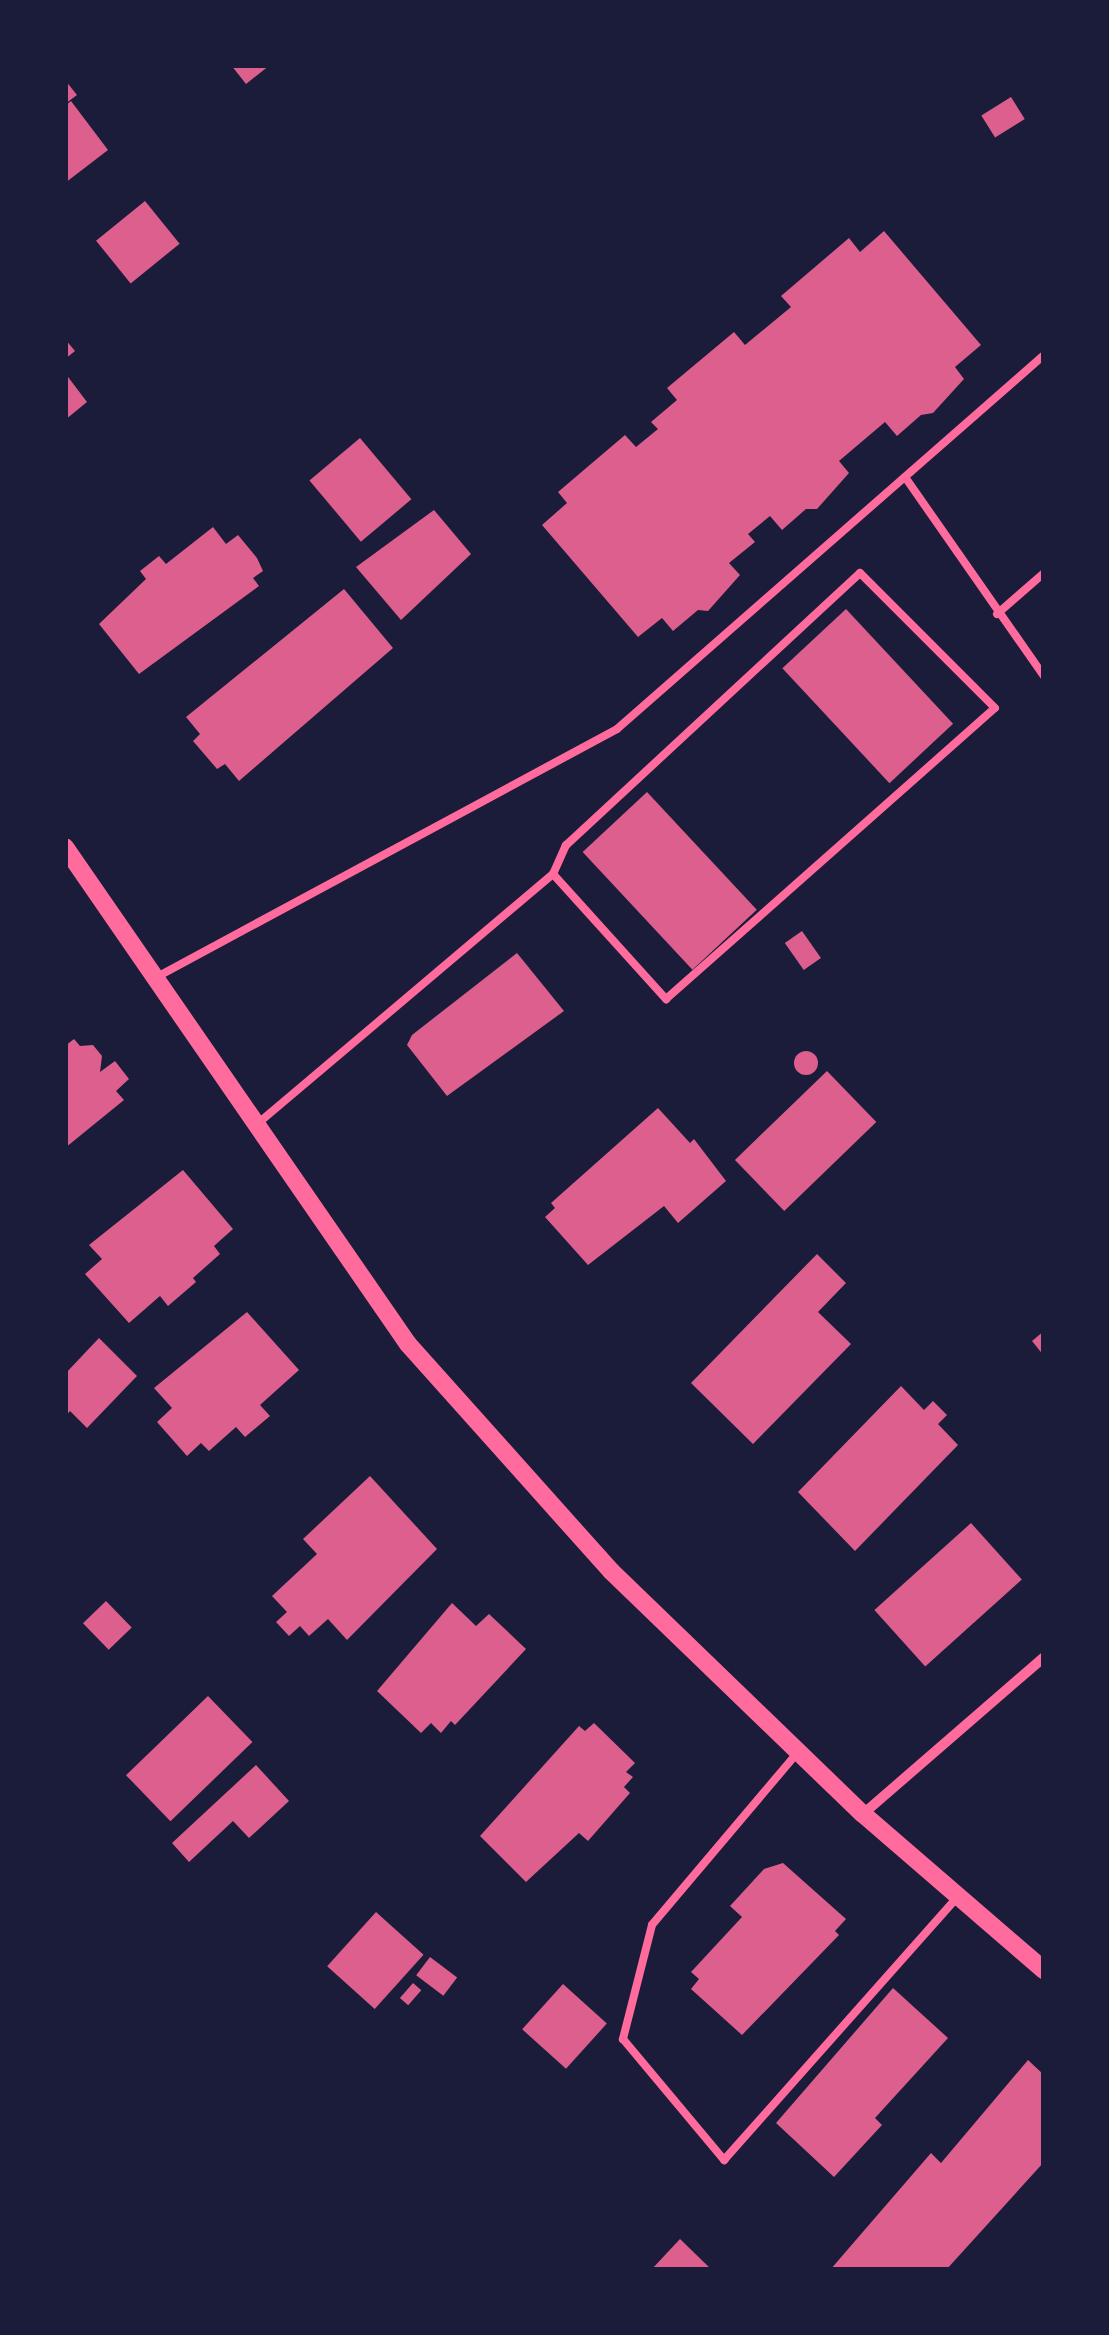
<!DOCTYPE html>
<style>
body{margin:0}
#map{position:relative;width:1109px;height:2335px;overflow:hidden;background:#1b1b3a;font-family:"Fira Sans Condensed",sans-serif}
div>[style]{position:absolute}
.building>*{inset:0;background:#dd5f8e;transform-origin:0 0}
.round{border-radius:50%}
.service>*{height:8px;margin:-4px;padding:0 4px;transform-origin:4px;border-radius:4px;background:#ff6b9d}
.minor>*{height:10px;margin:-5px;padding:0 5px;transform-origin:5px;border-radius:5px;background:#ff6b9d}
.tertiary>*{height:18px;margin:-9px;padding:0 9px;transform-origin:9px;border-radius:9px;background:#ff6b9d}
span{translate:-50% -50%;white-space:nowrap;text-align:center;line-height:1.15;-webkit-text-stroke:9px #1b1b3a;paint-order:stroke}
.frame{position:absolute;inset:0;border:68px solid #1b1b3a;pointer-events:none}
</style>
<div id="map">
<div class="building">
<i style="clip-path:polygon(231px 65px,270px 65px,246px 84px)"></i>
<i style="clip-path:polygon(65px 80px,77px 95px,65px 104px)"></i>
<i style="left:1011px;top:97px;width:26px;height:35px;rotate:58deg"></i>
<i style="clip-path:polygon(71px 101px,108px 150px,65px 183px,65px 106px)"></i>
<i style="left:145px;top:201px;width:55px;height:63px;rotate:51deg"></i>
<i style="clip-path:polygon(884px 231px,981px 345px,955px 367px,964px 379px,933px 413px,921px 415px,897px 436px,885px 422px,839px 461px,849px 473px,817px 509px,806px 509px,782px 530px,770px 516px,748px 534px,755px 542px,729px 563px,740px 575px,708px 611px,698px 610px,673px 631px,662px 618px,638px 637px,542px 525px,567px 503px,558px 492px,625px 435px,636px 447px,658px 429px,651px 422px,677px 400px,667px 388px,734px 332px,745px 345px,791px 307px,781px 296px,849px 238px,860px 252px)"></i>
<i style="clip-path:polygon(65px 339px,75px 351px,65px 359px)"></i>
<i style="clip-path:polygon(65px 373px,87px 402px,65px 420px)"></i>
<i style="left:360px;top:438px;width:80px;height:66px;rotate:50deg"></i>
<i style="clip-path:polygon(434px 510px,471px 554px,401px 620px,356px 567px)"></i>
<i style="clip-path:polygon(213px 527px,226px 544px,238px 535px,257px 558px,263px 571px,253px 578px,259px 586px,139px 674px,99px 624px,146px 579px,140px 571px,159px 556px,166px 564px)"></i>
<i style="clip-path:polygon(344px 589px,393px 648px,239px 781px,225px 764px,217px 769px,193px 741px,200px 734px,186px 717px)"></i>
<i style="left:846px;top:609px;width:157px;height:87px;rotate:47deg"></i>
<i style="left:647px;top:792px;width:161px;height:88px;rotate:47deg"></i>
<i style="left:802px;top:931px;width:33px;height:21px;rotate:55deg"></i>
<i style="clip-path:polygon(517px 953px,564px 1011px,447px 1096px,407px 1045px,412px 1035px)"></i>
<i style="clip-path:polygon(74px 1039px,80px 1046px,93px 1045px,102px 1056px,100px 1072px,115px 1061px,129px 1079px,116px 1091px,124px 1100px,65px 1148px,65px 1046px)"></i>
<i class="round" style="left:794px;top:1051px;width:24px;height:24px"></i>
<i style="left:827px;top:1071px;width:71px;height:128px;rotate:46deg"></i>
<i style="clip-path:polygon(658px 1108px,690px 1143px,694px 1139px,726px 1181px,678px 1223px,664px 1206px,588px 1265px,545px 1217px,555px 1208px,551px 1203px)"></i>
<i style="clip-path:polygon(183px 1170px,233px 1229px,214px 1246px,220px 1254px,193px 1278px,196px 1282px,168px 1306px,160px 1296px,129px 1323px,85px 1274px,102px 1259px,89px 1245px)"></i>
<i style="clip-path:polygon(817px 1254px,846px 1283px,818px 1312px,851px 1344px,753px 1444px,691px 1383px)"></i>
<i style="clip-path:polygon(247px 1312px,299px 1370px,260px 1405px,270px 1416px,245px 1437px,236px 1427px,209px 1451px,201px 1443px,187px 1456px,157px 1422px,172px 1408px,154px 1388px)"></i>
<i style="clip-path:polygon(1044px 1331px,1044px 1356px,1032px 1341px)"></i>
<i style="clip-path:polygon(99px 1338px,137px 1376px,87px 1428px,70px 1411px,65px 1417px,65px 1374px)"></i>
<i style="clip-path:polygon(901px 1386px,924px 1410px,933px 1401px,947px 1415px,938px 1424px,958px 1445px,855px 1551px,798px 1492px)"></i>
<i style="clip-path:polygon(370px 1476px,437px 1549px,347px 1640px,328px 1619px,309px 1636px,300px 1626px,289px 1636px,276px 1622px,287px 1612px,272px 1596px,317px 1554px,303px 1539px)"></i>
<i style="left:971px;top:1523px;width:76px;height:130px;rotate:48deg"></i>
<i style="left:106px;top:1601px;width:37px;height:32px;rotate:46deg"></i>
<i style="clip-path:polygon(452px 1603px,476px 1626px,489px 1614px,526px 1649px,455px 1725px,451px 1721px,441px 1733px,431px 1723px,421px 1733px,377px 1691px)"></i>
<i style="left:208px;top:1696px;width:64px;height:114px;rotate:46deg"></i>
<i style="clip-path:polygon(594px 1723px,635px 1763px,626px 1772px,633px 1777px,624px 1787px,630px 1793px,588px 1841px,579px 1833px,526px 1882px,480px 1836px,579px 1726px,585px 1731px)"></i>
<i style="clip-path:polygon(256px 1765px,289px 1801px,249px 1838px,233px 1821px,189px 1862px,172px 1843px)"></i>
<i style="clip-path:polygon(783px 1863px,846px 1919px,835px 1931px,839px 1935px,742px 2035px,691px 1989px,699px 1979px,691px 1972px,742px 1917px,730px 1906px,764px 1869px)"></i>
<i style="left:376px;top:1912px;width:64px;height:73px;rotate:42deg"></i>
<i style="left:430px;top:1957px;width:34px;height:23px;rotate:37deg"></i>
<i style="left:413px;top:1983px;width:11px;height:20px;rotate:41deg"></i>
<i style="left:563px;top:1984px;width:59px;height:61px;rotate:42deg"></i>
<i style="clip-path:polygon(893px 1988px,948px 2038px,875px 2118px,882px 2125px,834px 2177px,776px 2123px)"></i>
<i style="clip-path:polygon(1028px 2060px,1044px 2075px,1044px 2162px,946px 2270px,830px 2270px,931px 2153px,941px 2163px)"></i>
<i style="clip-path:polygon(680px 2239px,712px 2270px,651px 2270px)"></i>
</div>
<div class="service">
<i style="left:905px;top:477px;width:243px;rotate:55.1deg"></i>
<i style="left:997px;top:614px;width:62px;rotate:-41.1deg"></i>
<i style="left:155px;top:978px;width:525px;rotate:-28.32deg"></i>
<i style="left:617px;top:729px;width:568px;rotate:-41.21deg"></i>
<i style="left:256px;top:1125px;width:389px;rotate:-40.2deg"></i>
<i style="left:553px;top:874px;width:169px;rotate:47.9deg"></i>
<i style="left:666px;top:999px;width:439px;rotate:-41.5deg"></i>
<i style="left:995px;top:708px;width:191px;rotate:-135deg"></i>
<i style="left:860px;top:573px;width:401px;rotate:137.2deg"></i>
<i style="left:566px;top:845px;width:32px;rotate:114deg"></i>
<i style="left:798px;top:1752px;width:226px;rotate:130.2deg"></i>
<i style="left:652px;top:1925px;width:118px;rotate:104.3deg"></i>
<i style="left:623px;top:2039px;width:158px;rotate:50.1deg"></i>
<i style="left:724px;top:2160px;width:353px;rotate:-48.4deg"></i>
</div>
<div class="minor">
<i style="left:863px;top:1814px;width:240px;rotate:-40.9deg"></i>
</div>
<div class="tertiary">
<i style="left:65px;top:847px;width:604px;rotate:55.39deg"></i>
<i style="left:408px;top:1344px;width:305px;rotate:48.2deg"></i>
<i style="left:611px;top:1571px;width:350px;rotate:44deg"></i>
<i style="left:863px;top:1814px;width:239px;rotate:40.8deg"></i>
</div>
<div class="frame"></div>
</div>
